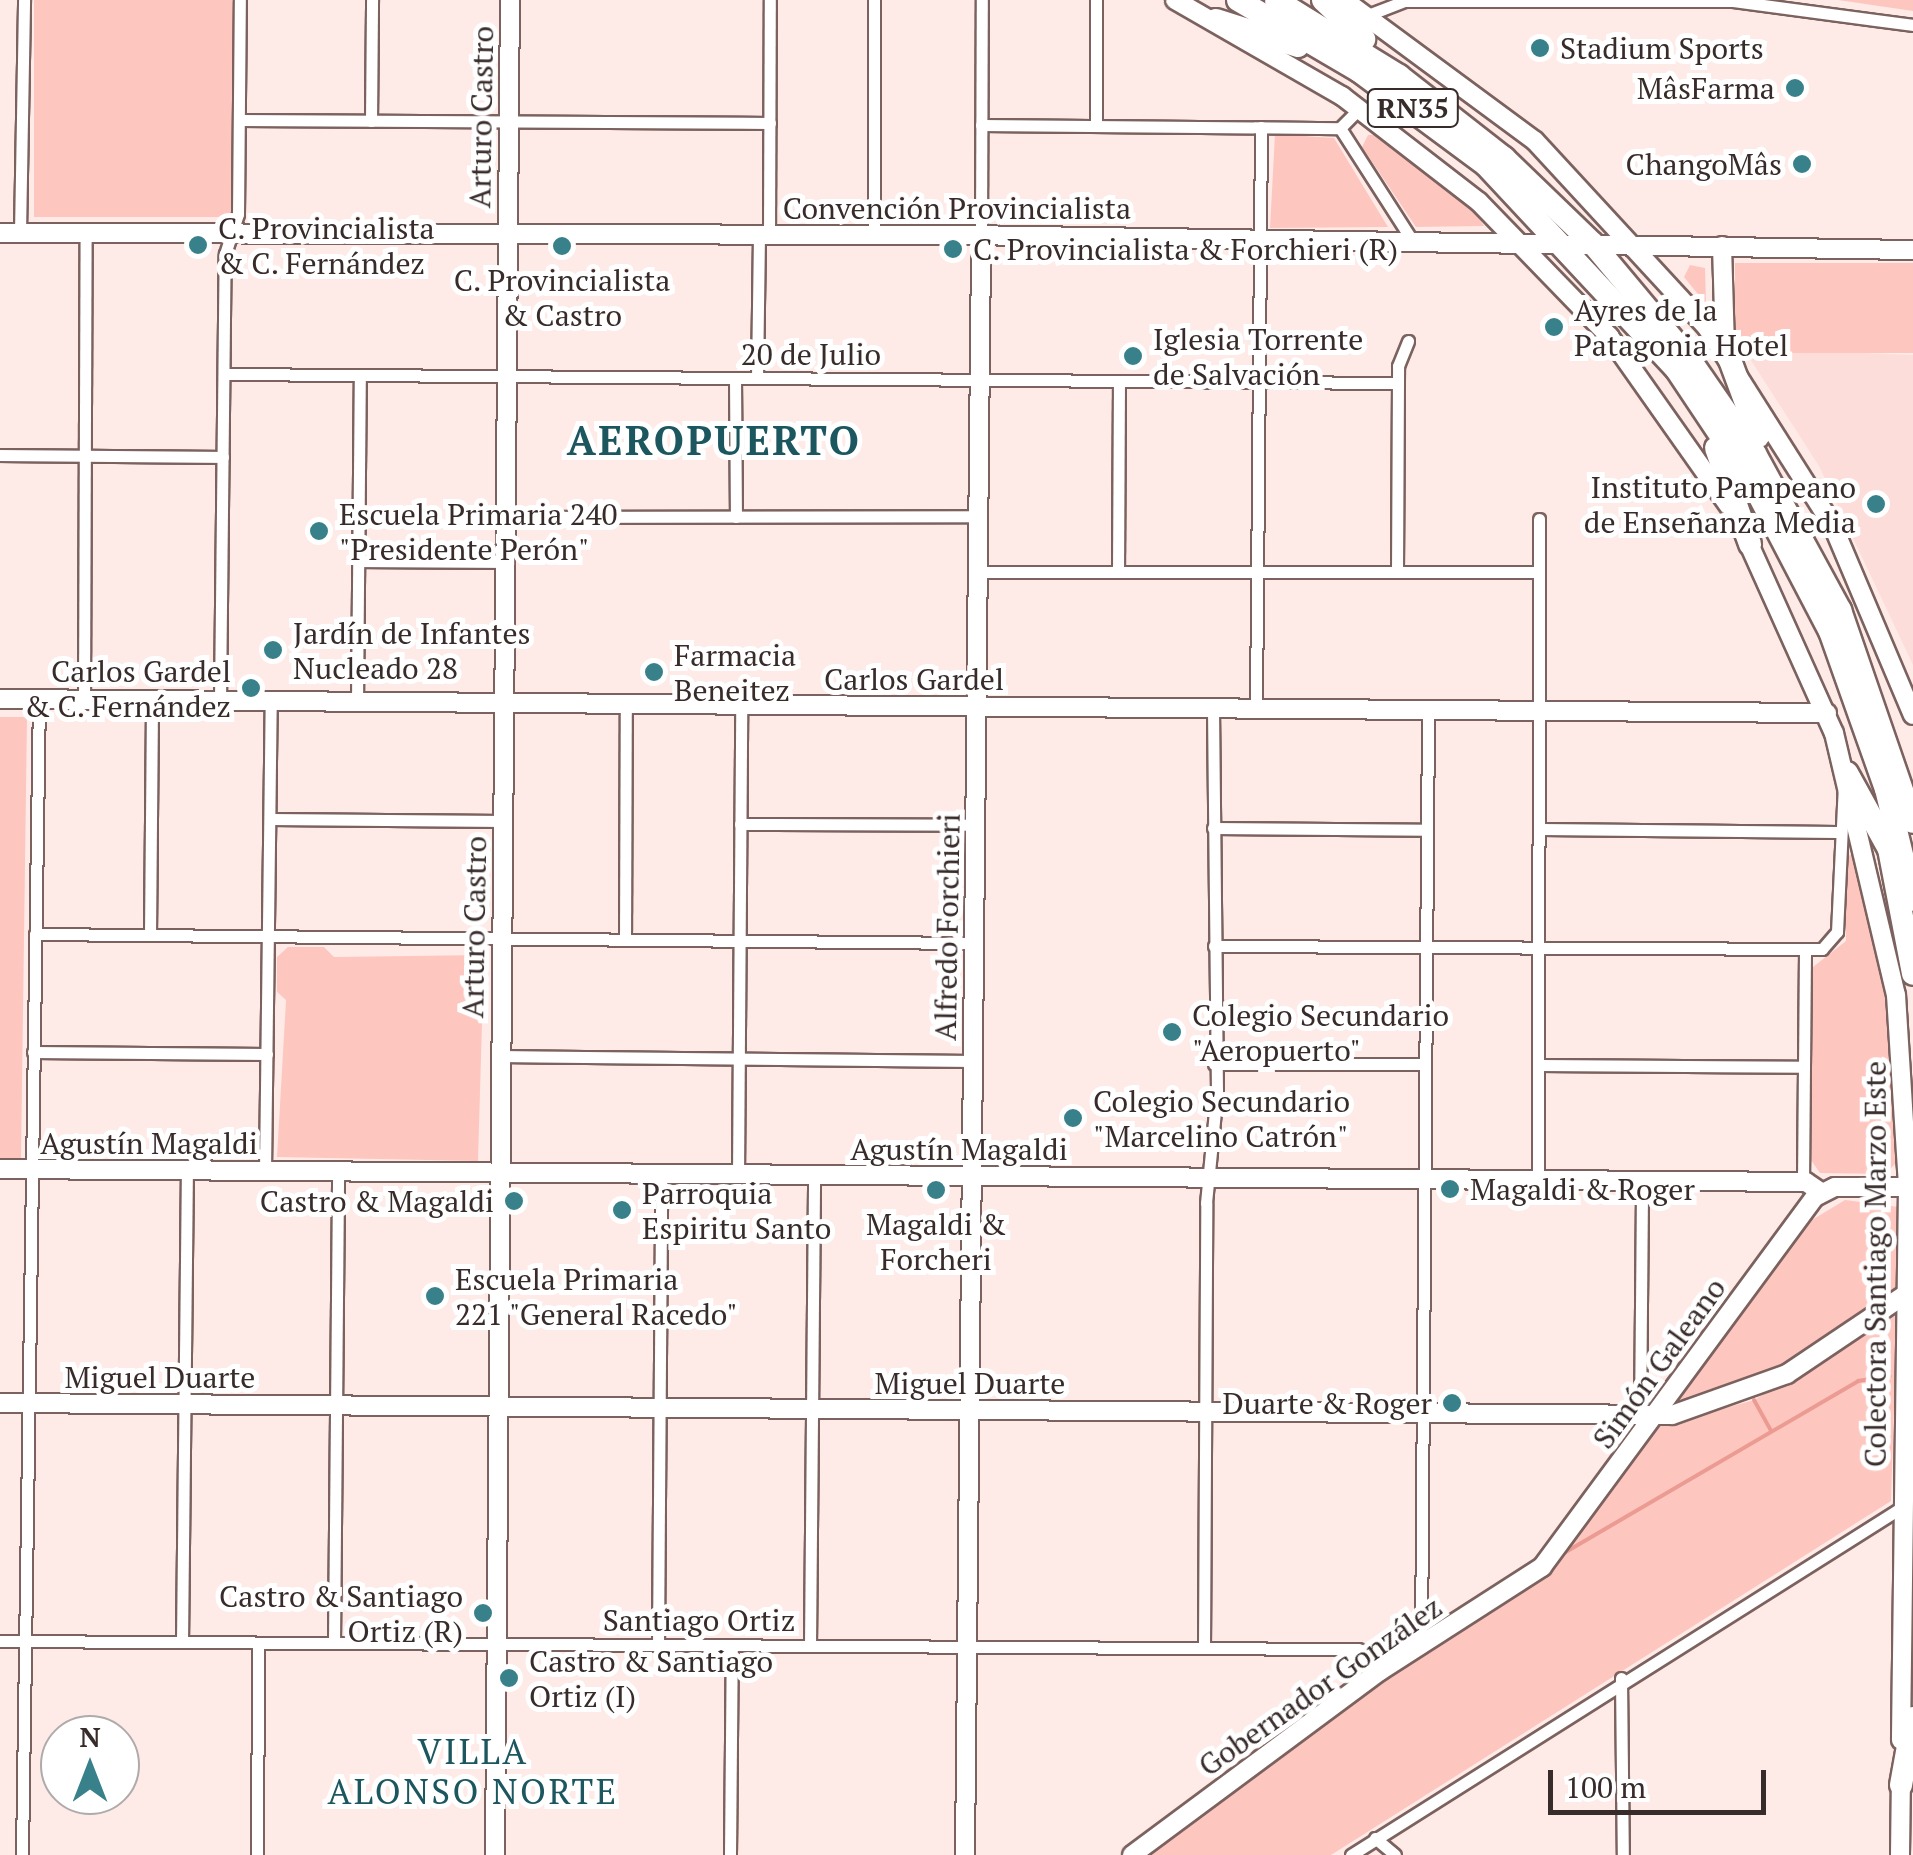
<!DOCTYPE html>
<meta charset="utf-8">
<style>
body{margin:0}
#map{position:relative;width:1913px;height:1855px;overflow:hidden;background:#feebe8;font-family:"PT Serif",serif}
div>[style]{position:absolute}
.built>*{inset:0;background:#fdddd9}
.green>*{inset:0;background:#fdc7c0;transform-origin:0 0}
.stream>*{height:4px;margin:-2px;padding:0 2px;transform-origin:2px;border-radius:2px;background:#eb9b92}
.roads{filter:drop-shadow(2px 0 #7c625e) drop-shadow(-2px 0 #7c625e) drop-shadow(0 2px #7c625e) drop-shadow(0 -2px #7c625e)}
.street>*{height:11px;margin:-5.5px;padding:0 5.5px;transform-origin:5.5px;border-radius:5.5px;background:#fff}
.secondary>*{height:18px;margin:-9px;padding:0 9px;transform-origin:9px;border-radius:9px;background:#fff}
.highway>*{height:22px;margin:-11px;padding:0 11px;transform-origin:11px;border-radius:11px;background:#fff}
.dots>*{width:28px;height:28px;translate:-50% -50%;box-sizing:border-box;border:5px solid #fff;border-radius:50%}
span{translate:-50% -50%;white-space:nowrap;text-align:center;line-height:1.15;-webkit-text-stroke:10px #fff;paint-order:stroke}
.shield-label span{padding:2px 8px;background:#fff;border:2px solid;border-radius:8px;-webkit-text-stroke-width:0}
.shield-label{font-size:28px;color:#382c2b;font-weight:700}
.poi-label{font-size:30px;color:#382c2b}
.left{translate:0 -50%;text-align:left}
.right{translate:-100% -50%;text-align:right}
.street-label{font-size:30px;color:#382c2b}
.quarter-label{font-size:35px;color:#1c565e;letter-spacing:2.5px}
.district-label{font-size:40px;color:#1c565e;font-weight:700;letter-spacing:2.5px}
.north{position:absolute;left:40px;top:1715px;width:100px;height:100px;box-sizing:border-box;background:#fff;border:2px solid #afabaa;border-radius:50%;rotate:0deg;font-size:28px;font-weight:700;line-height:40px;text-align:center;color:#382c2b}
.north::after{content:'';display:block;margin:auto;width:35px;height:45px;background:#39818a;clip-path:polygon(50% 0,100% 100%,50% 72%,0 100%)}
.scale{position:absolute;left:1548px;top:1770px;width:218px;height:45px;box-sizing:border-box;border:5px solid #382c2b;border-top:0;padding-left:12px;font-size:30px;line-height:35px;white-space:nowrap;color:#382c2b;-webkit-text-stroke:8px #fff;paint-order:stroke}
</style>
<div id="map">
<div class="built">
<i style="clip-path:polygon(1743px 348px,1913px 355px,1913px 665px,1819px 466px)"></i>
</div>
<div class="green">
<i style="left:34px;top:0;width:200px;height:217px"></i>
<i style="clip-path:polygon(1838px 0,1913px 0,1913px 11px)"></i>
<i style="clip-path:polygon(1275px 134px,1334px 138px,1388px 227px,1270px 228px)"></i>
<i style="clip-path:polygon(1381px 135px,1472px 207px,1484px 226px,1416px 227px,1362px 147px,1368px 135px)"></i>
<i style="left:1735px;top:263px;width:178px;height:90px"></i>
<i style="clip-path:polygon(1690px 265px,1705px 268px,1706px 304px,1684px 277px)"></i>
<i style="clip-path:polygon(0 717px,27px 717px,21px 1160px,0 1160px)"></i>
<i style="clip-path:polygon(1854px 852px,1891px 1024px,1898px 1161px,1885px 1174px,1820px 1173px,1811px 1160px,1813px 967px,1846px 941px,1845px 859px)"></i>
<i style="clip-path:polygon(324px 947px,334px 957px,484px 955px,478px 1161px,277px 1157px,286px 1000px,277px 992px,277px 957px,288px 947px)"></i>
<i style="clip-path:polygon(1845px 1200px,1899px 1207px,1897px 1288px,1790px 1363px,1679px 1407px,1678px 1396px,1807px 1223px)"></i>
<i style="clip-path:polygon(1897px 1315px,1891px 1501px,1331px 1855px,1149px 1855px,1380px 1684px,1538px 1582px,1658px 1427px,1754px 1400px)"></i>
</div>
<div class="stream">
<i style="left:1754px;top:1400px;width:35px;rotate:61deg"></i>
<i style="left:1564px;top:1553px;width:341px;rotate:-30.3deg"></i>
<i style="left:1858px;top:1381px;width:32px;rotate:-9deg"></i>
</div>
<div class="roads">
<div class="street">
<i style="left:874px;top:0;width:235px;rotate:90deg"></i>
<i style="left:1368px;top:15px;width:40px;rotate:-21deg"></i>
<i style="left:1405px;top:1px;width:328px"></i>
<i style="left:1733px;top:1px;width:182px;rotate:7.6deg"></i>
<i style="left:239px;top:120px;width:531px;rotate:0.32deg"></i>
<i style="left:371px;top:121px;width:121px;rotate:-89.5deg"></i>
<i style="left:981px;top:125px;width:359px;rotate:0.5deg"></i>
<i style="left:1340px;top:128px;width:28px;rotate:-45deg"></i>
<i style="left:1096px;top:126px;width:126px;rotate:-90deg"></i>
<i style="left:1340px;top:128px;width:133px;rotate:57.3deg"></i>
<i style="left:20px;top:233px;width:233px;rotate:-89deg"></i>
<i style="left:769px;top:235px;width:235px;rotate:-89.8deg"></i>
<i style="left:981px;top:235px;width:235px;rotate:-89.8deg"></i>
<i style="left:224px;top:374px;width:1174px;rotate:0.44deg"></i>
<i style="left:735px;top:378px;width:139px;rotate:89.6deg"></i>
<i style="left:757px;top:378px;width:143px;rotate:-89.2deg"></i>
<i style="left:0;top:455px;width:223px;rotate:0.5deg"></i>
<i style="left:506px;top:517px;width:472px;rotate:-0.1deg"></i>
<i style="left:358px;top:561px;width:148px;rotate:0.4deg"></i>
<i style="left:977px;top:572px;width:556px"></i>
<i style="left:1118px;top:572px;width:191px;rotate:-89.7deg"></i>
<i style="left:1397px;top:572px;width:206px;rotate:-89.7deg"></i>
<i style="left:1398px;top:366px;width:27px;rotate:-68deg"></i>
<i style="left:84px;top:700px;width:466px;rotate:-89.8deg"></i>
<i style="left:220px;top:701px;width:447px;rotate:-89.4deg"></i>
<i style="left:225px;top:254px;width:42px;rotate:-72deg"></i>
<i style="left:238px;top:214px;width:214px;rotate:-89.5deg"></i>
<i style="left:357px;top:702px;width:327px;rotate:-89.5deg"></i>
<i style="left:1256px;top:709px;width:582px;rotate:-89.51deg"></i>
<i style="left:270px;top:819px;width:233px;rotate:0.5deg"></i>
<i style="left:740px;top:824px;width:235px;rotate:0.2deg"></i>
<i style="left:1213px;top:828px;width:214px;rotate:0.5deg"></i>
<i style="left:1541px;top:829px;width:296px;rotate:0.6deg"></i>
<i style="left:35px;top:934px;width:939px;rotate:0.55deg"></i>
<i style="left:150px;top:935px;width:235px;rotate:-89.5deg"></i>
<i style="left:625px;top:940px;width:236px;rotate:-89.8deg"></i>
<i style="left:1214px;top:946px;width:608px;rotate:0.28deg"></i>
<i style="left:1822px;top:949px;width:23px;rotate:-49deg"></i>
<i style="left:1837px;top:932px;width:148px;rotate:-87.3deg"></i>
<i style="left:33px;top:1052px;width:234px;rotate:0.5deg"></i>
<i style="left:499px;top:1056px;width:474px;rotate:0.6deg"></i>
<i style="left:1214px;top:1064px;width:211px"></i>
<i style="left:1539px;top:1065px;width:265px;rotate:0.4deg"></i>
<i style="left:265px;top:1171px;width:470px;rotate:-89.3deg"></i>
<i style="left:738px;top:1175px;width:470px;rotate:-89.6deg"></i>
<i style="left:1538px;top:1180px;width:661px;rotate:-89.91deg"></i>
<i style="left:1803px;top:1182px;width:231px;rotate:-89.5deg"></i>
<i style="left:1640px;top:1421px;width:240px;rotate:-89.5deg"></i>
<i style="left:0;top:1641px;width:1358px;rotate:0.34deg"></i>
<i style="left:1358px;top:1649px;width:40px;rotate:16deg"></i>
<i style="left:182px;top:1642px;width:471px;rotate:-89.4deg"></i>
<i style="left:334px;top:1643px;width:471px;rotate:-89.5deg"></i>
<i style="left:658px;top:1645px;width:471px;rotate:-89.6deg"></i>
<i style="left:1421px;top:1645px;width:935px;rotate:-89.57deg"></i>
<i style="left:810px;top:1646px;width:471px;rotate:-89.5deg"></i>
<i style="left:1204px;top:1648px;width:445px;rotate:-89.7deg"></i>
<i style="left:1206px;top:1203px;width:113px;rotate:-84.4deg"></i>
<i style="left:1217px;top:1091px;width:383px;rotate:-90.6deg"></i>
<i style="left:1621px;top:1678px;width:177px;rotate:89.4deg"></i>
<i style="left:1375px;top:1838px;width:26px;rotate:40deg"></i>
<i style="left:22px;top:1855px;width:1156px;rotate:-89.16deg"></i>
<i style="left:257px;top:1855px;width:212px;rotate:-89.7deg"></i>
<i style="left:730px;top:1855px;width:210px;rotate:-89.5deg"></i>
<i style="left:1351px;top:1855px;width:654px;rotate:-32.26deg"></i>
</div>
<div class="secondary">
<i style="left:1175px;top:0;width:193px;rotate:29.9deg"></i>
<i style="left:1342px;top:96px;width:173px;rotate:37.7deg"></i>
<i style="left:1479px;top:202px;width:187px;rotate:45.9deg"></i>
<i style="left:1609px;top:336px;width:208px;rotate:54.8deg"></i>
<i style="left:1344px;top:0;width:237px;rotate:36.4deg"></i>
<i style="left:1535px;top:141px;width:252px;rotate:47.3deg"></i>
<i style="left:1706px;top:326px;width:237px;rotate:57.6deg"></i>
<i style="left:1833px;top:526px;width:205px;rotate:67.1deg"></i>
<i style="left:0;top:233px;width:966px;rotate:0.12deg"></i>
<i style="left:966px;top:235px;width:947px;rotate:0.91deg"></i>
<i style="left:1722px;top:246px;width:101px;rotate:88.3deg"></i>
<i style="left:1744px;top:533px;width:219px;rotate:65.8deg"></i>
<i style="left:1834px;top:733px;width:269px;rotate:76.7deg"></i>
<i style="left:1896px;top:995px;width:192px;rotate:86.4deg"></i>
<i style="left:1908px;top:1187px;width:553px;rotate:90.73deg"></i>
<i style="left:0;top:699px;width:1827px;rotate:0.44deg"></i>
<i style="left:0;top:1169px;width:1806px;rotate:0.41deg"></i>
<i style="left:1806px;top:1182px;width:18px;rotate:34deg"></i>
<i style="left:0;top:1403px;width:1672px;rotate:0.41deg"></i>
<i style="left:1672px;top:1415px;width:122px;rotate:-19.6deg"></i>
<i style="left:1787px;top:1374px;width:143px;rotate:-33.9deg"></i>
<i style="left:495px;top:1855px;width:1855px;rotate:-89.54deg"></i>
<i style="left:965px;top:1855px;width:1620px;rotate:-89.43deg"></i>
<i style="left:1132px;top:1855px;width:309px;rotate:-36.6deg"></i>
<i style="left:1380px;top:1671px;width:193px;rotate:-32.7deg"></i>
<i style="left:1542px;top:1567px;width:460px;rotate:-53.6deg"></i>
<i style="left:1815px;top:1197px;width:22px;rotate:-27deg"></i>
<i style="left:1835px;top:1187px;width:78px"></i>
<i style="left:1900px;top:1855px;width:79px;rotate:-89.3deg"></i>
</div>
<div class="highway">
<i style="left:1238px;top:0;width:140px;rotate:30.4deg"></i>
<i style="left:1359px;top:71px;width:158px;rotate:36.5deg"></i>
<i style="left:1486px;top:165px;width:280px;rotate:47deg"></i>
<i style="left:1677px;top:370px;width:137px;rotate:56.3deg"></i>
<i style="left:1753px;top:484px;width:166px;rotate:62.4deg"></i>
<i style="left:1830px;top:631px;width:168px;rotate:70.5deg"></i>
<i style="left:1886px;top:789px;width:114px;rotate:76.3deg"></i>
<i style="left:1276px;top:0;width:145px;rotate:31.7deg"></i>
<i style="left:1399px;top:76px;width:133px;rotate:38deg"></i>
<i style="left:1504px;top:158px;width:124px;rotate:44deg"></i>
<i style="left:1593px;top:244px;width:151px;rotate:50.1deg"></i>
<i style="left:1690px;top:360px;width:114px;rotate:55.3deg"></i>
<i style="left:1755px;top:454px;width:178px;rotate:61.4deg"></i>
<i style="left:1840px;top:610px;width:224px;rotate:71deg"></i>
<i style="left:1323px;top:0;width:57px;rotate:43.6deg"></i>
<i style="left:1216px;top:20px;width:86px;rotate:17.6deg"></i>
<i style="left:1727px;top:352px;width:90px;rotate:69.7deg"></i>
<i style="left:1716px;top:448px;width:102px;rotate:70.5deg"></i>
<i style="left:1847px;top:773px;width:87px;rotate:61.1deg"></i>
<i style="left:1889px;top:849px;width:127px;rotate:79.1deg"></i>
<i style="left:1901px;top:1785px;width:68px;rotate:-79.8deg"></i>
</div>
</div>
<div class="dots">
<i style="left:1540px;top:48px;background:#39818a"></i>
<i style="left:1795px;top:88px;background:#39818a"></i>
<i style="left:1802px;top:164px;background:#39818a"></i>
<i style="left:198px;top:245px;background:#39818a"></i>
<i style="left:562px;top:246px;background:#39818a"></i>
<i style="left:953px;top:249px;background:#39818a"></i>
<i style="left:1554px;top:327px;background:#39818a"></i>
<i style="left:1133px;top:356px;background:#39818a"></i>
<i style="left:1876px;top:504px;background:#39818a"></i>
<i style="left:319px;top:531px;background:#39818a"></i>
<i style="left:273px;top:650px;background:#39818a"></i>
<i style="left:654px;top:672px;background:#39818a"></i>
<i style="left:251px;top:688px;background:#39818a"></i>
<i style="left:1172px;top:1032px;background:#39818a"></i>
<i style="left:1073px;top:1118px;background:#39818a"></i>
<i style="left:1450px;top:1189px;background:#39818a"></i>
<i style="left:936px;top:1190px;background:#39818a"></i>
<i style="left:514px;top:1201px;background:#39818a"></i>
<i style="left:622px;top:1210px;background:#39818a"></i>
<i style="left:435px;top:1296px;background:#39818a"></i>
<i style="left:1452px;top:1403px;background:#39818a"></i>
<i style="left:483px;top:1613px;background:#39818a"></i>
<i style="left:509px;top:1678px;background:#39818a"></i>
</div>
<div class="shield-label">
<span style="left:1413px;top:108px">RN35</span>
</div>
<div class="poi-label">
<span class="left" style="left:1560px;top:48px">Stadium Sports</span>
<span class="right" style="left:1775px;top:88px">MâsFarma</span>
<span class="right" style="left:1782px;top:164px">ChangoMâs</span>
<span class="left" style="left:218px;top:245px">C. Provincialista<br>&amp; C. Fernández</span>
<span class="left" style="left:973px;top:249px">C. Provincialista &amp; Forchieri (R)</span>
<span style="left:562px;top:297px">C. Provincialista<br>&amp; Castro</span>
<span class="left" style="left:1574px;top:327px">Ayres de la<br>Patagonia Hotel</span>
<span class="left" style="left:1153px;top:356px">Iglesia Torrente<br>de Salvación</span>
<span class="right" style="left:1856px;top:504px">Instituto Pampeano<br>de Enseñanza Media</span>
<span class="left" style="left:339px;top:531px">Escuela Primaria 240<br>"Presidente Perón"</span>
<span class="left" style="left:293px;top:650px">Jardín de Infantes<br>Nucleado 28</span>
<span class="left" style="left:674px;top:672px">Farmacia<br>Beneitez</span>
<span class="right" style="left:231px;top:688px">Carlos Gardel<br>&amp; C. Fernández</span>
<span class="left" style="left:1192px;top:1032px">Colegio Secundario<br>"Aeropuerto"</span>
<span class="left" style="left:1093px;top:1118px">Colegio Secundario<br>"Marcelino Catrón"</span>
<span class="left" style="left:1470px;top:1189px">Magaldi &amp; Roger</span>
<span class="left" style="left:642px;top:1210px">Parroquia<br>Espiritu Santo</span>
<span class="right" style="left:494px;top:1201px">Castro &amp; Magaldi</span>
<span style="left:936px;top:1241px">Magaldi &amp;<br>Forcheri</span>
<span class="left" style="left:455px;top:1296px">Escuela Primaria<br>221 "General Racedo"</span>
<span class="right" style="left:1432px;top:1403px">Duarte &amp; Roger</span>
<span class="right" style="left:463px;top:1613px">Castro &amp; Santiago<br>Ortiz (R)</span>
<span class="left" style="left:529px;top:1678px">Castro &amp; Santiago<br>Ortiz (I)</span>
</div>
<div class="street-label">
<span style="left:481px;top:117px;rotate:-89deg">Arturo Castro</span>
<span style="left:957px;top:208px">Convención Provincialista</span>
<span style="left:811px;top:354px">20 de Julio</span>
<span style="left:914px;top:679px">Carlos Gardel</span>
<span style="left:474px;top:927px;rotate:-89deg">Arturo Castro</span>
<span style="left:947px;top:927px;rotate:-89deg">Alfredo Forchieri</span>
<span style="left:149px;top:1143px">Agustín Magaldi</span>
<span style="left:959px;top:1149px">Agustín Magaldi</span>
<span style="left:1875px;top:1264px;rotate:-90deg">Colectora Santiago Marzo Este</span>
<span style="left:1659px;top:1363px;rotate:-54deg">Simón Galeano</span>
<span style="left:160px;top:1377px">Miguel Duarte</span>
<span style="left:970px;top:1383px">Miguel Duarte</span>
<span style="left:699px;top:1620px">Santiago Ortiz</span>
<span style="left:1320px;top:1686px;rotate:-35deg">Gobernador González</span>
</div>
<div class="quarter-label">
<span style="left:473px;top:1771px">VILLA<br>ALONSO NORTE</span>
</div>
<div class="district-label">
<span style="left:714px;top:440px">AEROPUERTO</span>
</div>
<div class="north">N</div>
<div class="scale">100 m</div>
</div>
